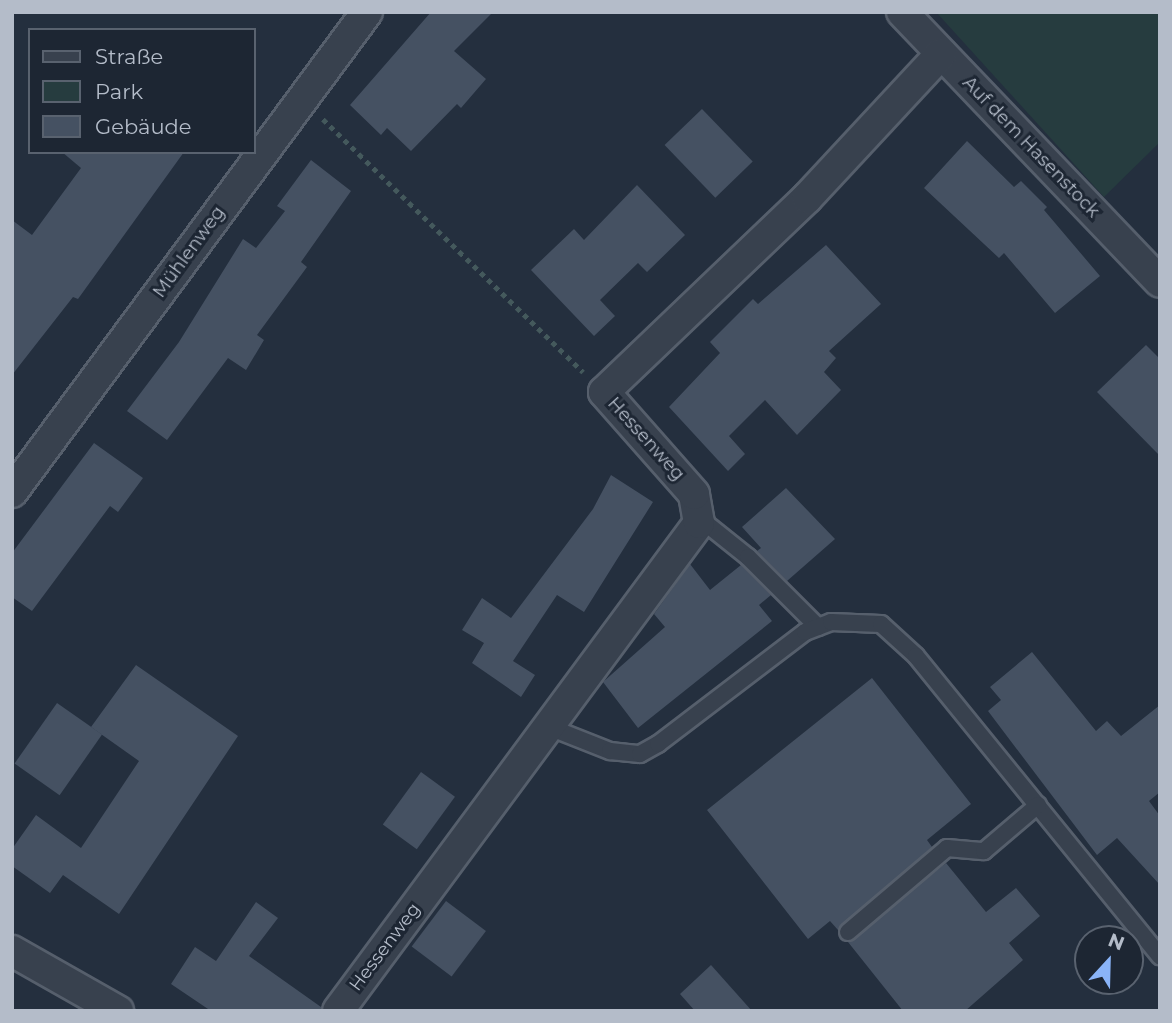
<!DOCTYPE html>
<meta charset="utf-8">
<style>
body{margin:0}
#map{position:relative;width:1172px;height:1023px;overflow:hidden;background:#242f3e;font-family:Montserrat,sans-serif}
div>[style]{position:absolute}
.green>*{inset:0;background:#263c3f}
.building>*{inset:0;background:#455162;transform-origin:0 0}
.path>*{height:4.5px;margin-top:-2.25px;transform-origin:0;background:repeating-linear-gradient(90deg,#44595c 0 5px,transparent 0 10px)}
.roads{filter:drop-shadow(2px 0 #565f6c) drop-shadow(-2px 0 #565f6c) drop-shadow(0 2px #565f6c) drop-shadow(0 -2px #565f6c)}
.lane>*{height:16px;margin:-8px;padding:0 8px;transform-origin:8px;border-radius:8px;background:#38414e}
.street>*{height:30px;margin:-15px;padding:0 15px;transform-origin:15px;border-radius:15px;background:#38414e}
span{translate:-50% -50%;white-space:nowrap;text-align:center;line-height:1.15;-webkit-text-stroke:6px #1d2633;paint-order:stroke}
.street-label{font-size:18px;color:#b4bcc9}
.frame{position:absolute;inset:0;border:14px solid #b4bcc9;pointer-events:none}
.legend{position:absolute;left:28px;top:28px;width:228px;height:126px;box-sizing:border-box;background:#1d2633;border:2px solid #59626f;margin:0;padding:9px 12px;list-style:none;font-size:21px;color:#b4bcc9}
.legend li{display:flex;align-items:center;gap:14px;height:35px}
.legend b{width:35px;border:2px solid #59626f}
.north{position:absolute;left:1074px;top:925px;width:70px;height:70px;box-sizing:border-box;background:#1d2633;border:2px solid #59626f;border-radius:50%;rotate:22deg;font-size:19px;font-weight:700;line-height:28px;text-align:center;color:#b4bcc9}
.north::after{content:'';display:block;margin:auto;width:24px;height:32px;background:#8ab4f8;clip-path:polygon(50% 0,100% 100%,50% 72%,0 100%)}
</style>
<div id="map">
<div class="green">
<i style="clip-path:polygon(936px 12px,1160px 12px,1160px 142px,1104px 197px)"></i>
</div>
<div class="building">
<i style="clip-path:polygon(431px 12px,493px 12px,454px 51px,486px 79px,461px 108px,457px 104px,411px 151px,387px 128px,381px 135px,350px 105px)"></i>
<i style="left:702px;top:109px;width:73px;height:52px;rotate:46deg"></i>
<i style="clip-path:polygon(967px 141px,1014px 187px,1021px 181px,1047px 207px,1044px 210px,1100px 276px,1055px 313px,1004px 253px,999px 258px,924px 188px)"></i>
<i style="clip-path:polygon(62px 152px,184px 152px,78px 299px,73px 297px,12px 375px,12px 220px,32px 235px,81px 168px)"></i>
<i style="clip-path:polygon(311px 160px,351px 191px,301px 262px,307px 267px,257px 335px,264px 340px,246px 370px,228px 358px,167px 440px,127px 411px,179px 342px,243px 239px,256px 248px,285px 211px,277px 206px)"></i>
<i style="clip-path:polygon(637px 185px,685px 235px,647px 272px,638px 263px,600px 300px,615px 316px,594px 336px,531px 270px,574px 229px,584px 240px)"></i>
<i style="clip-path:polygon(826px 245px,881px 304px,829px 351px,836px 358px,824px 372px,841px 390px,797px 435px,765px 400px,729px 436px,745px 454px,728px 471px,669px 407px,720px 353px,710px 342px,753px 299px,758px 304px)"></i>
<i style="clip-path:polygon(1146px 345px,1160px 359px,1160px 456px,1097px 392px)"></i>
<i style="clip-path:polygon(94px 443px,143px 478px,118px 512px,110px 506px,32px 611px,12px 597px,12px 553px)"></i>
<i style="clip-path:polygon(611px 475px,653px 502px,584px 612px,557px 595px,513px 661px,535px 675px,521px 697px,472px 663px,484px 643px,462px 630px,482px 598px,511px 618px,593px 509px)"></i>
<i style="clip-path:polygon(786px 488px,835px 539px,787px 581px,757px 551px,761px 548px,742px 527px)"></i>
<i style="clip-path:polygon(690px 564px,710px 590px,741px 565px,771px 595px,759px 605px,772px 621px,638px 728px,603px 682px,665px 627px,654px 614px)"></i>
<i style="clip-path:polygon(1032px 652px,1096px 731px,1107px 721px,1121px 736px,1160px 705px,1160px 792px,1149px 801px,1160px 816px,1160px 885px,1117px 838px,1097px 855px,988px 711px,1001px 700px,990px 687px)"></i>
<i style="clip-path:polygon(136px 665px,238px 736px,119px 914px,63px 875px,50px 893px,12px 866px,12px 849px,36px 815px,81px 848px,139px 761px,91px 727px)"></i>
<i style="clip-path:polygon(872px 678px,971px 804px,927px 840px,932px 847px,838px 930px,830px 921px,808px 939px,707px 810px)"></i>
<i style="left:57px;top:703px;width:55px;height:74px;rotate:35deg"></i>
<i style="left:421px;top:772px;width:42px;height:65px;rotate:36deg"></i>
<i style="clip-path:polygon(946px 863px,986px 912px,1016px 888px,1040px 916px,1009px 943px,1023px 960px,965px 1011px,903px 1011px,848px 942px)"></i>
<i style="left:446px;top:901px;width:50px;height:57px;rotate:37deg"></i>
<i style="clip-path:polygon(256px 902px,278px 918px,249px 956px,321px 1007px,321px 1011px,211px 1011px,171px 984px,195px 947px,216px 961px)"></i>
<i style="clip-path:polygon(711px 965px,752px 1011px,695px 1011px,680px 994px)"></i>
</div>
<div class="path">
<i style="left:323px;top:119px;width:363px;rotate:44.2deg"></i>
</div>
<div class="roads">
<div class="lane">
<i style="left:698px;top:517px;width:64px;rotate:38.7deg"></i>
<i style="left:748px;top:557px;width:99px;rotate:45deg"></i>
<i style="left:549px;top:727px;width:66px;rotate:21.5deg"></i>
<i style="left:610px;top:751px;width:30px;rotate:6deg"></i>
<i style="left:640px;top:754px;width:21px;rotate:-29deg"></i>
<i style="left:658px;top:744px;width:185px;rotate:-37.3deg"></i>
<i style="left:805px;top:632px;width:28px;rotate:-21deg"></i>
<i style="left:831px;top:622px;width:50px;rotate:2.3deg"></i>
<i style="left:881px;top:624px;width:47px;rotate:42.4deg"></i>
<i style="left:916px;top:656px;width:387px;rotate:50.9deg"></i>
<i style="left:848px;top:932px;width:130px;rotate:-40.3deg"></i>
<i style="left:947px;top:848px;width:37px;rotate:5deg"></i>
<i style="left:984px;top:851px;width:71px;rotate:-40.4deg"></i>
</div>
<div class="street">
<i style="left:902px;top:12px;width:373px;rotate:46.3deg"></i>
<i style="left:12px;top:492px;width:597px;rotate:-53.51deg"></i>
<i style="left:12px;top:951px;width:122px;rotate:29.5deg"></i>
<i style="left:338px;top:1011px;width:607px;rotate:-53.51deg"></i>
<i style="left:699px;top:523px;width:29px;rotate:-100deg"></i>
<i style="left:694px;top:494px;width:136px;rotate:-131.4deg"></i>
<i style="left:604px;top:392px;width:281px;rotate:-43.7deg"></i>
<i style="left:807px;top:198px;width:197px;rotate:-47.1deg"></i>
</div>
</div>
<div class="street-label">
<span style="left:1031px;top:147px;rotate:46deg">Auf dem Hasenstock</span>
<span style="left:189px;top:252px;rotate:-54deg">Mühlenweg</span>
<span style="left:646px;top:439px;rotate:48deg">Hessenweg</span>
<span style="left:385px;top:947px;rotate:-53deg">Hessenweg</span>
</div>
<div class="frame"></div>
<ul class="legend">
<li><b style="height:9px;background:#38414e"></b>Straße</li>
<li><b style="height:19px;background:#263c3f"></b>Park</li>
<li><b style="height:19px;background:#455162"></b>Gebäude</li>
</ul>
<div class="north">N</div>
</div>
